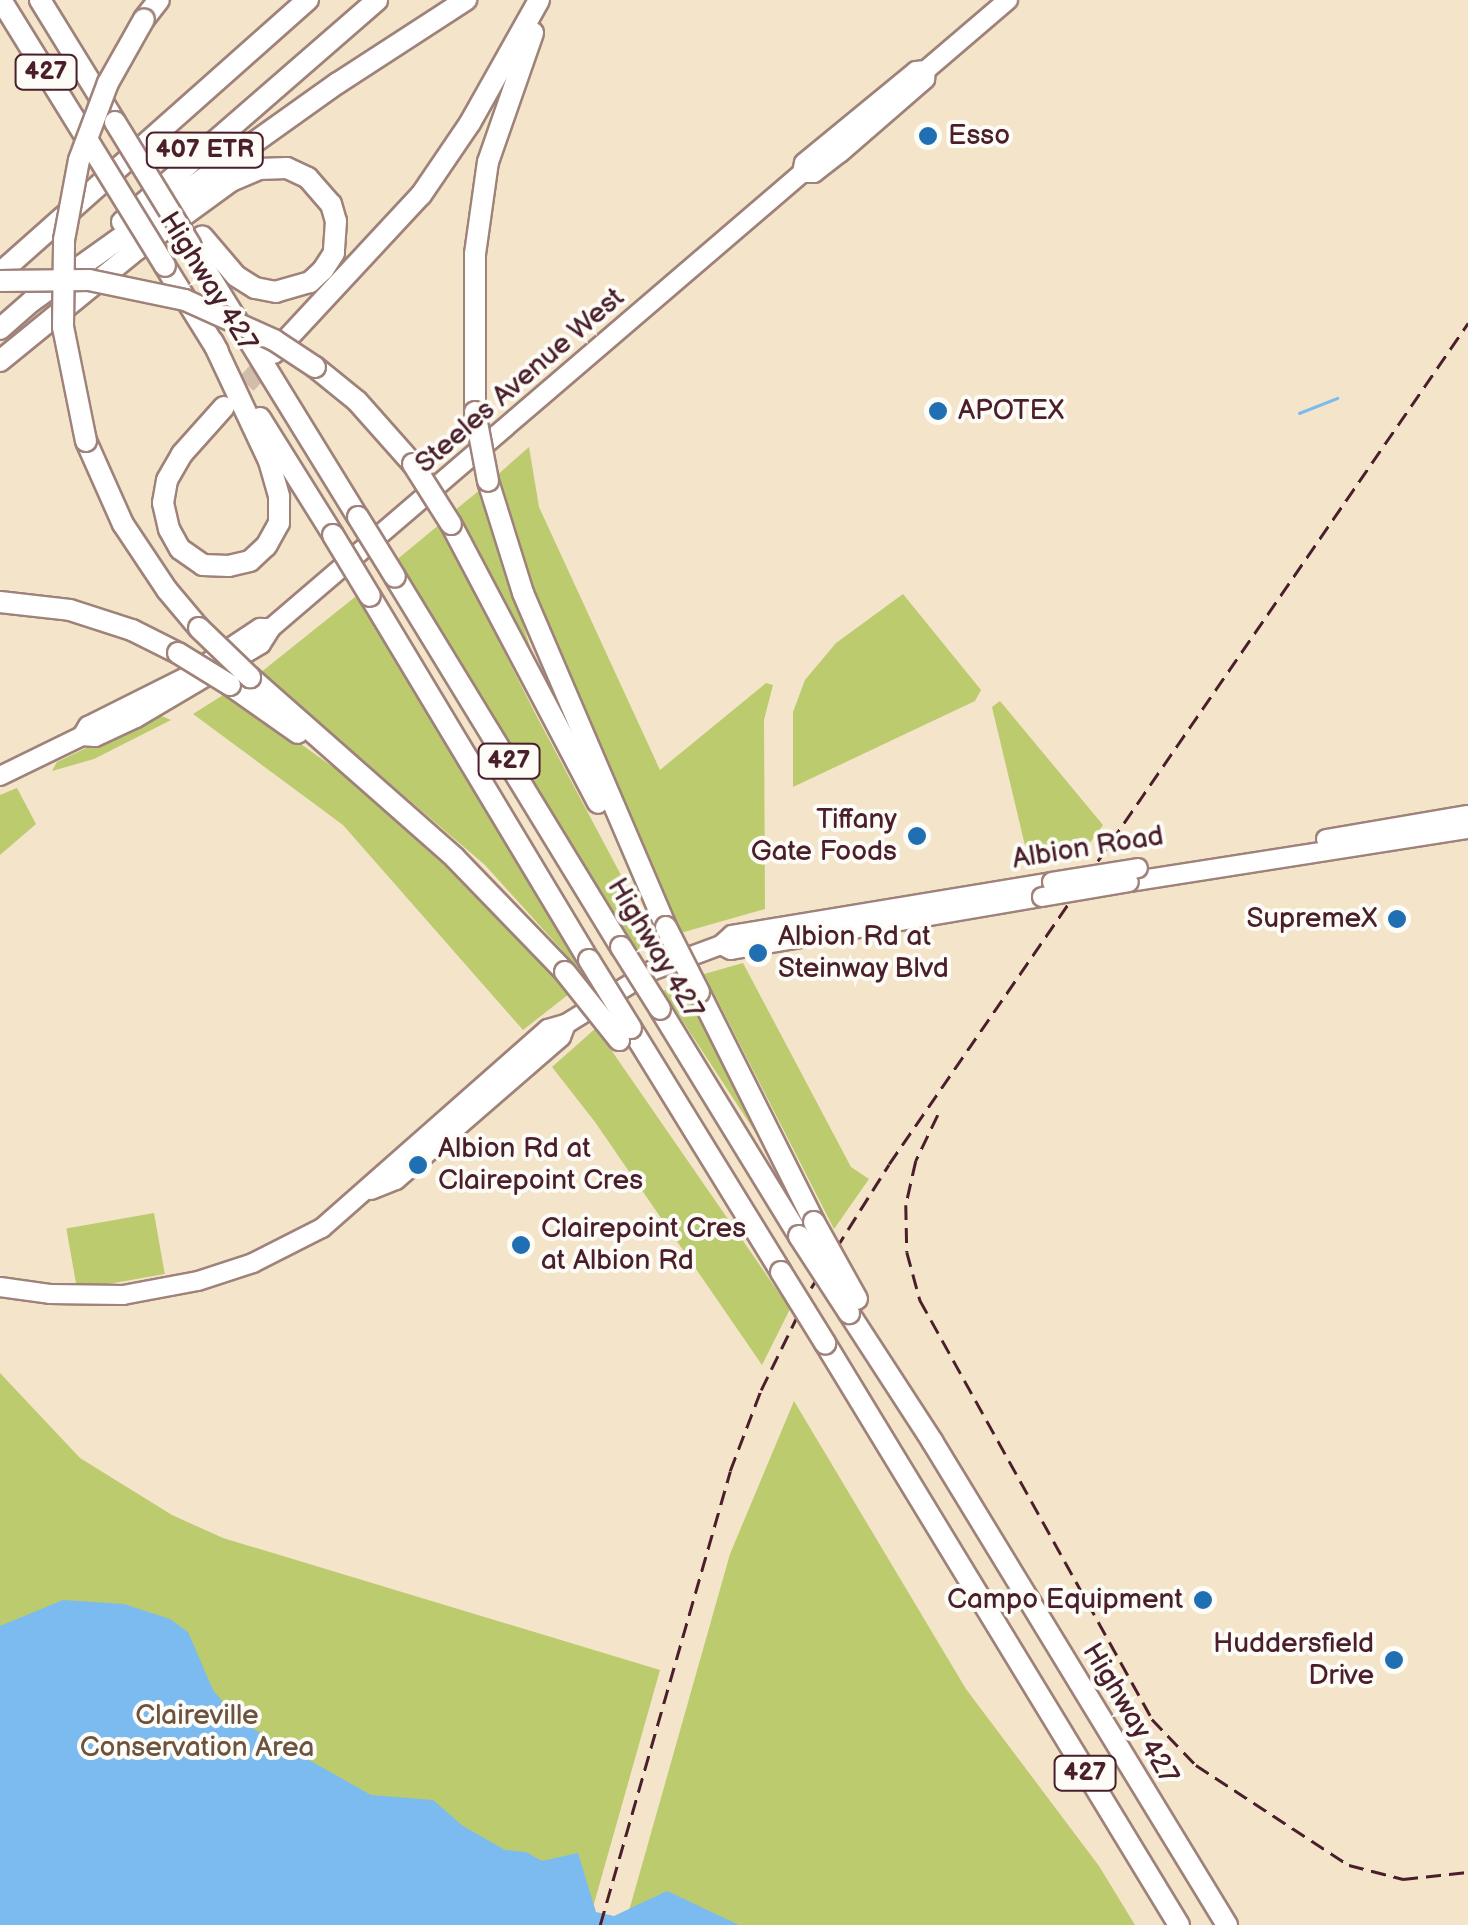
<!DOCTYPE html>
<style>
body{margin:0}
#map{position:relative;width:1468px;height:1925px;overflow:hidden;background:#f4e4ca;font-family:"Balsamiq Sans",sans-serif}
div>[style]{position:absolute}
.green>*{inset:0;background:#bccb6e;transform-origin:0 0}
.water>*{inset:0;background:#7cbbef}
.stream>*{height:2.5px;margin:-1.25px;padding:0 1.25px;transform-origin:1.25px;border-radius:1.25px;background:#7cbbef}
.highway-tunnel>*{height:20px;margin-top:-10px;transform-origin:0;background:repeating-linear-gradient(90deg,#d2bdaa 0 20px,transparent 0 30px)}
.roads{filter:drop-shadow(2px 0 #9f827a) drop-shadow(-2px 0 #9f827a) drop-shadow(0 2px #9f827a) drop-shadow(0 -2px #9f827a)}
.major>*{height:18px;margin:-9px;padding:0 9px;transform-origin:9px;border-radius:9px;background:#fff}
.highway>*{height:20px;margin:-10px;padding:0 10px;transform-origin:10px;border-radius:10px;background:#fff}
.rail>*{height:2.5px;margin-top:-1.25px;transform-origin:0;background:repeating-linear-gradient(90deg,#4a1f2b 0 15px,transparent 0 23px)}
.bridges{filter:drop-shadow(2px 0 #9f827a) drop-shadow(-2px 0 #9f827a) drop-shadow(0 2px #9f827a) drop-shadow(0 -2px #9f827a)}
.major-bridge>*{height:18px;margin:-9px;padding:0 9px;transform-origin:9px;border-radius:9px;background:#fff}
.highway-bridge>*{height:20px;margin:-10px;padding:0 10px;transform-origin:10px;border-radius:10px;background:#fff}
.dots>*{width:28px;height:28px;translate:-50% -50%;box-sizing:border-box;border:5px solid #fdfcf7;border-radius:50%}
span{translate:-50% -50%;white-space:nowrap;text-align:center;line-height:1.15;-webkit-text-stroke:8px #fdfcf7;paint-order:stroke}
.shield-label span{padding:2px 8px;background:#fdfcf7;border:2px solid;border-radius:8px;-webkit-text-stroke-width:0}
.shield-label{font-size:25px;color:#4a1f2b;font-weight:700}
.poi-label{font-size:28px;color:#4a1f2b}
.left{translate:0 -50%;text-align:left}
.right{translate:-100% -50%;text-align:right}
.street-label{font-size:28px;color:#4a1f2b}
.park-label{font-size:28px;color:#6c533f}
</style>
<div id="map">
<div class="green">
<i style="clip-path:polygon(529px 447px,539px 507px,660px 770px,766px 683px,773px 685px,764px 720px,765px 909px,677px 934px,528px 589px,494px 478px)"></i>
<i style="clip-path:polygon(481px 489px,514px 596px,533px 656px,454px 511px)"></i>
<i style="clip-path:polygon(440px 524px,535px 713px,656px 941px,633px 953px,394px 562px)"></i>
<i style="clip-path:polygon(360px 593px,595px 977px,589px 980px,485px 865px,260px 673px)"></i>
<i style="clip-path:polygon(903px 594px,981px 690px,975px 701px,793px 787px,793px 712px,805px 680px,836px 643px)"></i>
<i style="clip-path:polygon(228px 692px,354px 782px,450px 865px,569px 994px,523px 1030px,343px 825px,193px 714px)"></i>
<i style="clip-path:polygon(1000px 701px,1103px 825px,1086px 848px,1028px 858px,992px 707px)"></i>
<i style="clip-path:polygon(157px 714px,171px 720px,94px 759px,52px 771px,57px 762px)"></i>
<i style="clip-path:polygon(17px 788px,36px 824px,0 855px,0 795px)"></i>
<i style="clip-path:polygon(743px 963px,851px 1167px,869px 1179px,834px 1229px,704px 974px)"></i>
<i style="clip-path:polygon(682px 982px,766px 1144px,765px 1147px,663px 991px)"></i>
<i style="clip-path:polygon(596px 1028px,790px 1309px,762px 1365px,595px 1122px,552px 1067px)"></i>
<i style="left:154px;top:1213px;width:62px;height:89px;rotate:80deg"></i>
<i style="clip-path:polygon(0 1373px,80px 1458px,172px 1515px,223px 1538px,660px 1670px,588px 1925px,0 1925px)"></i>
<i style="clip-path:polygon(794px 1401px,966px 1689px,1099px 1866px,1135px 1925px,625px 1925px,730px 1554px)"></i>
</div>
<div class="water">
<i style="clip-path:polygon(63px 1600px,124px 1604px,170px 1619px,188px 1632px,213px 1690px,238px 1720px,371px 1795px,433px 1800px,463px 1826px,505px 1850px,526px 1852px,542px 1861px,578px 1853px,596px 1912px,614px 1916px,667px 1891px,739px 1925px,0 1925px,0 1626px)"></i>
</div>
<div class="stream">
<i style="left:1299px;top:413px;width:41px;rotate:-21.5deg"></i>
</div>
<div class="highway-tunnel">
<i style="left:226px;top:406px;width:71px;rotate:-47.3deg"></i>
</div>
<div class="roads">
<div class="major">
<i style="left:802px;top:173px;width:12px"></i>
<i style="left:814px;top:173px;width:33px;rotate:-38deg"></i>
<i style="left:840px;top:153px;width:113px;rotate:-41deg"></i>
<i style="left:925px;top:79px;width:9px;rotate:-84deg"></i>
<i style="left:82px;top:736px;width:12px;rotate:-59deg"></i>
<i style="left:88px;top:726px;width:110px;rotate:-26.6deg"></i>
<i style="left:186px;top:677px;width:89px;rotate:-33.5deg"></i>
<i style="left:260px;top:628px;width:11px"></i>
<i style="left:0;top:776px;width:91px;rotate:-26deg"></i>
<i style="left:82px;top:736px;width:13px;rotate:4deg"></i>
<i style="left:95px;top:737px;width:45px;rotate:-24.9deg"></i>
<i style="left:136px;top:718px;width:145px;rotate:-30.6deg"></i>
<i style="left:261px;top:644px;width:19px;rotate:-58deg"></i>
<i style="left:271px;top:628px;width:699px;rotate:-40.59deg"></i>
<i style="left:802px;top:173px;width:10px;rotate:-79deg"></i>
<i style="left:804px;top:163px;width:145px;rotate:-39.4deg"></i>
<i style="left:916px;top:71px;width:10px;rotate:-6deg"></i>
<i style="left:926px;top:70px;width:108px;rotate:-40.5deg"></i>
<i style="left:1326px;top:839px;width:144px;rotate:-9.6deg"></i>
<i style="left:1129px;top:882px;width:343px;rotate:-8.9deg"></i>
<i style="left:721px;top:945px;width:11px;rotate:27deg"></i>
<i style="left:731px;top:950px;width:315px;rotate:-9.7deg"></i>
<i style="left:371px;top:1190px;width:27px;rotate:-22deg"></i>
<i style="left:396px;top:1180px;width:218px;rotate:-40.9deg"></i>
<i style="left:561px;top:1037px;width:14px;rotate:-69deg"></i>
<i style="left:0;top:1287px;width:50px;rotate:8deg"></i>
<i style="left:50px;top:1294px;width:73px;rotate:0.8deg"></i>
<i style="left:123px;top:1295px;width:76px;rotate:-10.6deg"></i>
<i style="left:198px;top:1281px;width:58px;rotate:-18.1deg"></i>
<i style="left:253px;top:1263px;width:77px;rotate:-26.9deg"></i>
<i style="left:322px;top:1228px;width:301px;rotate:-41.4deg"></i>
<i style="left:548px;top:1029px;width:19px;rotate:-16deg"></i>
<i style="left:566px;top:1024px;width:100px;rotate:-31.9deg"></i>
<i style="left:651px;top:971px;width:75px;rotate:-20.4deg"></i>
<i style="left:721px;top:945px;width:15px;rotate:-42deg"></i>
<i style="left:732px;top:935px;width:324px;rotate:-9.4deg"></i>
</div>
<div class="highway">
<i style="left:1px;top:0;width:169px;rotate:58.3deg"></i>
<i style="left:40px;top:0;width:143px;rotate:58.4deg"></i>
<i style="left:144px;top:19px;width:24px;rotate:-52deg"></i>
<i style="left:122px;top:222px;width:338px;rotate:-41deg"></i>
<i style="left:191px;top:246px;width:318px;rotate:58.4deg"></i>
<i style="left:165px;top:266px;width:100px;rotate:58.1deg"></i>
<i style="left:0;top:273px;width:412px;rotate:-41.6deg"></i>
<i style="left:32px;top:301px;width:376px;rotate:-35.5deg"></i>
<i style="left:338px;top:83px;width:153px;rotate:-33deg"></i>
<i style="left:0;top:329px;width:53px;rotate:-41.2deg"></i>
<i style="left:213px;top:342px;width:132px;rotate:64.8deg"></i>
<i style="left:269px;top:461px;width:37px;rotate:74deg"></i>
<i style="left:279px;top:497px;width:26px;rotate:90deg"></i>
<i style="left:279px;top:523px;width:26px;rotate:119deg"></i>
<i style="left:266px;top:546px;width:22px;rotate:137deg"></i>
<i style="left:250px;top:561px;width:22px;rotate:167deg"></i>
<i style="left:229px;top:566px;width:26px;rotate:-178deg"></i>
<i style="left:203px;top:565px;width:28px;rotate:-145deg"></i>
<i style="left:180px;top:549px;width:23px;rotate:-119deg"></i>
<i style="left:169px;top:529px;width:27px;rotate:-103deg"></i>
<i style="left:163px;top:503px;width:23px;rotate:-80deg"></i>
<i style="left:167px;top:480px;width:30px;rotate:-60deg"></i>
<i style="left:182px;top:454px;width:63px;rotate:-48.2deg"></i>
<i style="left:274px;top:353px;width:216px;rotate:-47.1deg"></i>
<i style="left:421px;top:195px;width:87px;rotate:-55.8deg"></i>
<i style="left:470px;top:123px;width:141px;rotate:-60.7deg"></i>
<i style="left:0;top:361px;width:169px;rotate:-39.2deg"></i>
<i style="left:131px;top:254px;width:124px;rotate:-36.1deg"></i>
<i style="left:231px;top:181px;width:30px;rotate:-23deg"></i>
<i style="left:259px;top:169px;width:28px;rotate:-2deg"></i>
<i style="left:287px;top:168px;width:23px;rotate:25deg"></i>
<i style="left:308px;top:178px;width:35px;rotate:49deg"></i>
<i style="left:331px;top:204px;width:18px;rotate:74deg"></i>
<i style="left:336px;top:221px;width:32px;rotate:94deg"></i>
<i style="left:334px;top:253px;width:20px;rotate:123deg"></i>
<i style="left:323px;top:270px;width:18px;rotate:137deg"></i>
<i style="left:310px;top:282px;width:35px;rotate:164deg"></i>
<i style="left:276px;top:292px;width:21px;rotate:-169deg"></i>
<i style="left:255px;top:288px;width:22px;rotate:-148deg"></i>
<i style="left:236px;top:276px;width:52px;rotate:-130.4deg"></i>
<i style="left:315px;top:367px;width:54px;rotate:39deg"></i>
<i style="left:357px;top:401px;width:84px;rotate:48.4deg"></i>
<i style="left:475px;top:412px;width:158px;rotate:-90deg"></i>
<i style="left:475px;top:254px;width:93px;rotate:-82deg"></i>
<i style="left:488px;top:162px;width:137px;rotate:-70.8deg"></i>
<i style="left:260px;top:418px;width:138px;rotate:58deg"></i>
<i style="left:86px;top:441px;width:91px;rotate:66deg"></i>
<i style="left:123px;top:524px;width:79px;rotate:56.3deg"></i>
<i style="left:167px;top:590px;width:50px;rotate:49.9deg"></i>
<i style="left:488px;top:481px;width:117px;rotate:72.6deg"></i>
<i style="left:523px;top:593px;width:363px;rotate:66.8deg"></i>
<i style="left:451px;top:524px;width:315px;rotate:62.2deg"></i>
<i style="left:395px;top:577px;width:434px;rotate:58.6deg"></i>
<i style="left:370px;top:596px;width:425px;rotate:59deg"></i>
<i style="left:0;top:602px;width:70px;rotate:6.5deg"></i>
<i style="left:70px;top:610px;width:65px;rotate:17.9deg"></i>
<i style="left:132px;top:630px;width:51px;rotate:26.6deg"></i>
<i style="left:250px;top:677px;width:273px;rotate:41.4deg"></i>
<i style="left:455px;top:858px;width:158px;rotate:46deg"></i>
<i style="left:230px;top:685px;width:83px;rotate:35.2deg"></i>
<i style="left:699px;top:992px;width:257px;rotate:63.4deg"></i>
<i style="left:660px;top:1009px;width:266px;rotate:58.5deg"></i>
<i style="left:631px;top:1028px;width:286px;rotate:58.4deg"></i>
<i style="left:849px;top:1313px;width:153px;rotate:57deg"></i>
<i style="left:932px;top:1441px;width:567px;rotate:58.64deg"></i>
<i style="left:825px;top:1343px;width:681px;rotate:58.69deg"></i>
</div>
</div>
<div class="rail">
<i style="left:938px;top:1115px;width:51px;rotate:115.6deg"></i>
<i style="left:916px;top:1161px;width:45px;rotate:102.8deg"></i>
<i style="left:906px;top:1205px;width:47px;rotate:88.8deg"></i>
<i style="left:907px;top:1252px;width:50px;rotate:74.8deg"></i>
<i style="left:920px;top:1300px;width:479px;rotate:61deg"></i>
<i style="left:1152px;top:1719px;width:64px;rotate:46.3deg"></i>
<i style="left:1196px;top:1765px;width:183px;rotate:33.2deg"></i>
<i style="left:1349px;top:1865px;width:56px;rotate:14.5deg"></i>
<i style="left:1403px;top:1879px;width:65px;rotate:-6.1deg"></i>
<i style="left:600px;top:1925px;width:472px;rotate:-74deg"></i>
<i style="left:730px;top:1471px;width:87px;rotate:-69.1deg"></i>
<i style="left:761px;top:1390px;width:114px;rotate:-63.9deg"></i>
<i style="left:811px;top:1288px;width:146px;rotate:-57.8deg"></i>
<i style="left:889px;top:1164px;width:1021px;rotate:-55.45deg"></i>
</div>
<div class="bridges">
<div class="major-bridge">
<i style="left:1052px;top:882px;width:87px;rotate:-9.2deg"></i>
<i style="left:1042px;top:897px;width:88px;rotate:-9.8deg"></i>
</div>
<div class="highway-bridge">
<i style="left:115px;top:122px;width:145px;rotate:58.5deg"></i>
<i style="left:90px;top:144px;width:143px;rotate:58.4deg"></i>
<i style="left:0;top:281px;width:89px;rotate:-0.6deg"></i>
<i style="left:89px;top:280px;width:98px;rotate:11.8deg"></i>
<i style="left:185px;top:300px;width:98px;rotate:24.2deg"></i>
<i style="left:274px;top:340px;width:49px;rotate:33.4deg"></i>
<i style="left:475px;top:412px;width:70px;rotate:79.3deg"></i>
<i style="left:86px;top:441px;width:116px;rotate:-101.4deg"></i>
<i style="left:63px;top:327px;width:87px;rotate:-89.3deg"></i>
<i style="left:64px;top:240px;width:81px;rotate:-79.4deg"></i>
<i style="left:79px;top:160px;width:82px;rotate:-69.4deg"></i>
<i style="left:108px;top:83px;width:73px;rotate:-60.6deg"></i>
<i style="left:413px;top:464px;width:71px;rotate:57.7deg"></i>
<i style="left:358px;top:517px;width:70px;rotate:58.3deg"></i>
<i style="left:333px;top:535px;width:71px;rotate:58.8deg"></i>
<i style="left:199px;top:628px;width:71px;rotate:43.9deg"></i>
<i style="left:178px;top:653px;width:61px;rotate:31.6deg"></i>
<i style="left:666px;top:927px;width:73px;rotate:63.1deg"></i>
<i style="left:621px;top:947px;width:73px;rotate:57.8deg"></i>
<i style="left:589px;top:960px;width:80px;rotate:58.3deg"></i>
<i style="left:565px;top:972px;width:87px;rotate:51.5deg"></i>
<i style="left:814px;top:1222px;width:88px;rotate:60.8deg"></i>
<i style="left:799px;top:1236px;width:92px;rotate:57deg"></i>
<i style="left:781px;top:1272px;width:84px;rotate:58.2deg"></i>
</div>
</div>
<div class="dots">
<i style="left:928px;top:136px;background:#1f6fb2"></i>
<i style="left:938px;top:411px;background:#1f6fb2"></i>
<i style="left:917px;top:836px;background:#1f6fb2"></i>
<i style="left:1397px;top:919px;background:#1f6fb2"></i>
<i style="left:758px;top:953px;background:#1f6fb2"></i>
<i style="left:418px;top:1165px;background:#1f6fb2"></i>
<i style="left:521px;top:1245px;background:#1f6fb2"></i>
<i style="left:1203px;top:1600px;background:#1f6fb2"></i>
<i style="left:1394px;top:1660px;background:#1f6fb2"></i>
</div>
<div class="shield-label">
<span style="left:46px;top:72px">427</span>
<span style="left:205px;top:150px">407 ETR</span>
<span style="left:509px;top:761px">427</span>
<span style="left:1085px;top:1773px">427</span>
</div>
<div class="poi-label">
<span class="left" style="left:948px;top:136px">Esso</span>
<span class="left" style="left:958px;top:411px">APOTEX</span>
<span class="right" style="left:897px;top:836px">Tiffany<br>Gate Foods</span>
<span class="right" style="left:1377px;top:919px">SupremeX</span>
<span class="left" style="left:778px;top:953px">Albion Rd at<br>Steinway Blvd</span>
<span class="left" style="left:438px;top:1165px">Albion Rd at<br>Clairepoint Cres</span>
<span class="left" style="left:541px;top:1245px">Clairepoint Cres<br>at Albion Rd</span>
<span class="right" style="left:1183px;top:1600px">Campo Equipment</span>
<span class="right" style="left:1374px;top:1660px">Huddersfield<br>Drive</span>
</div>
<div class="street-label">
<span style="left:208px;top:282px;rotate:58deg">Highway 427</span>
<span style="left:520px;top:381px;rotate:-41deg">Steeles Avenue West</span>
<span style="left:1088px;top:848px;rotate:-9deg">Albion Road</span>
<span style="left:655px;top:949px;rotate:59deg">Highway 427</span>
<span style="left:1130px;top:1714px;rotate:59deg">Highway 427</span>
</div>
<div class="park-label">
<span style="left:197px;top:1732px">Claireville<br>Conservation Area</span>
</div>
</div>
